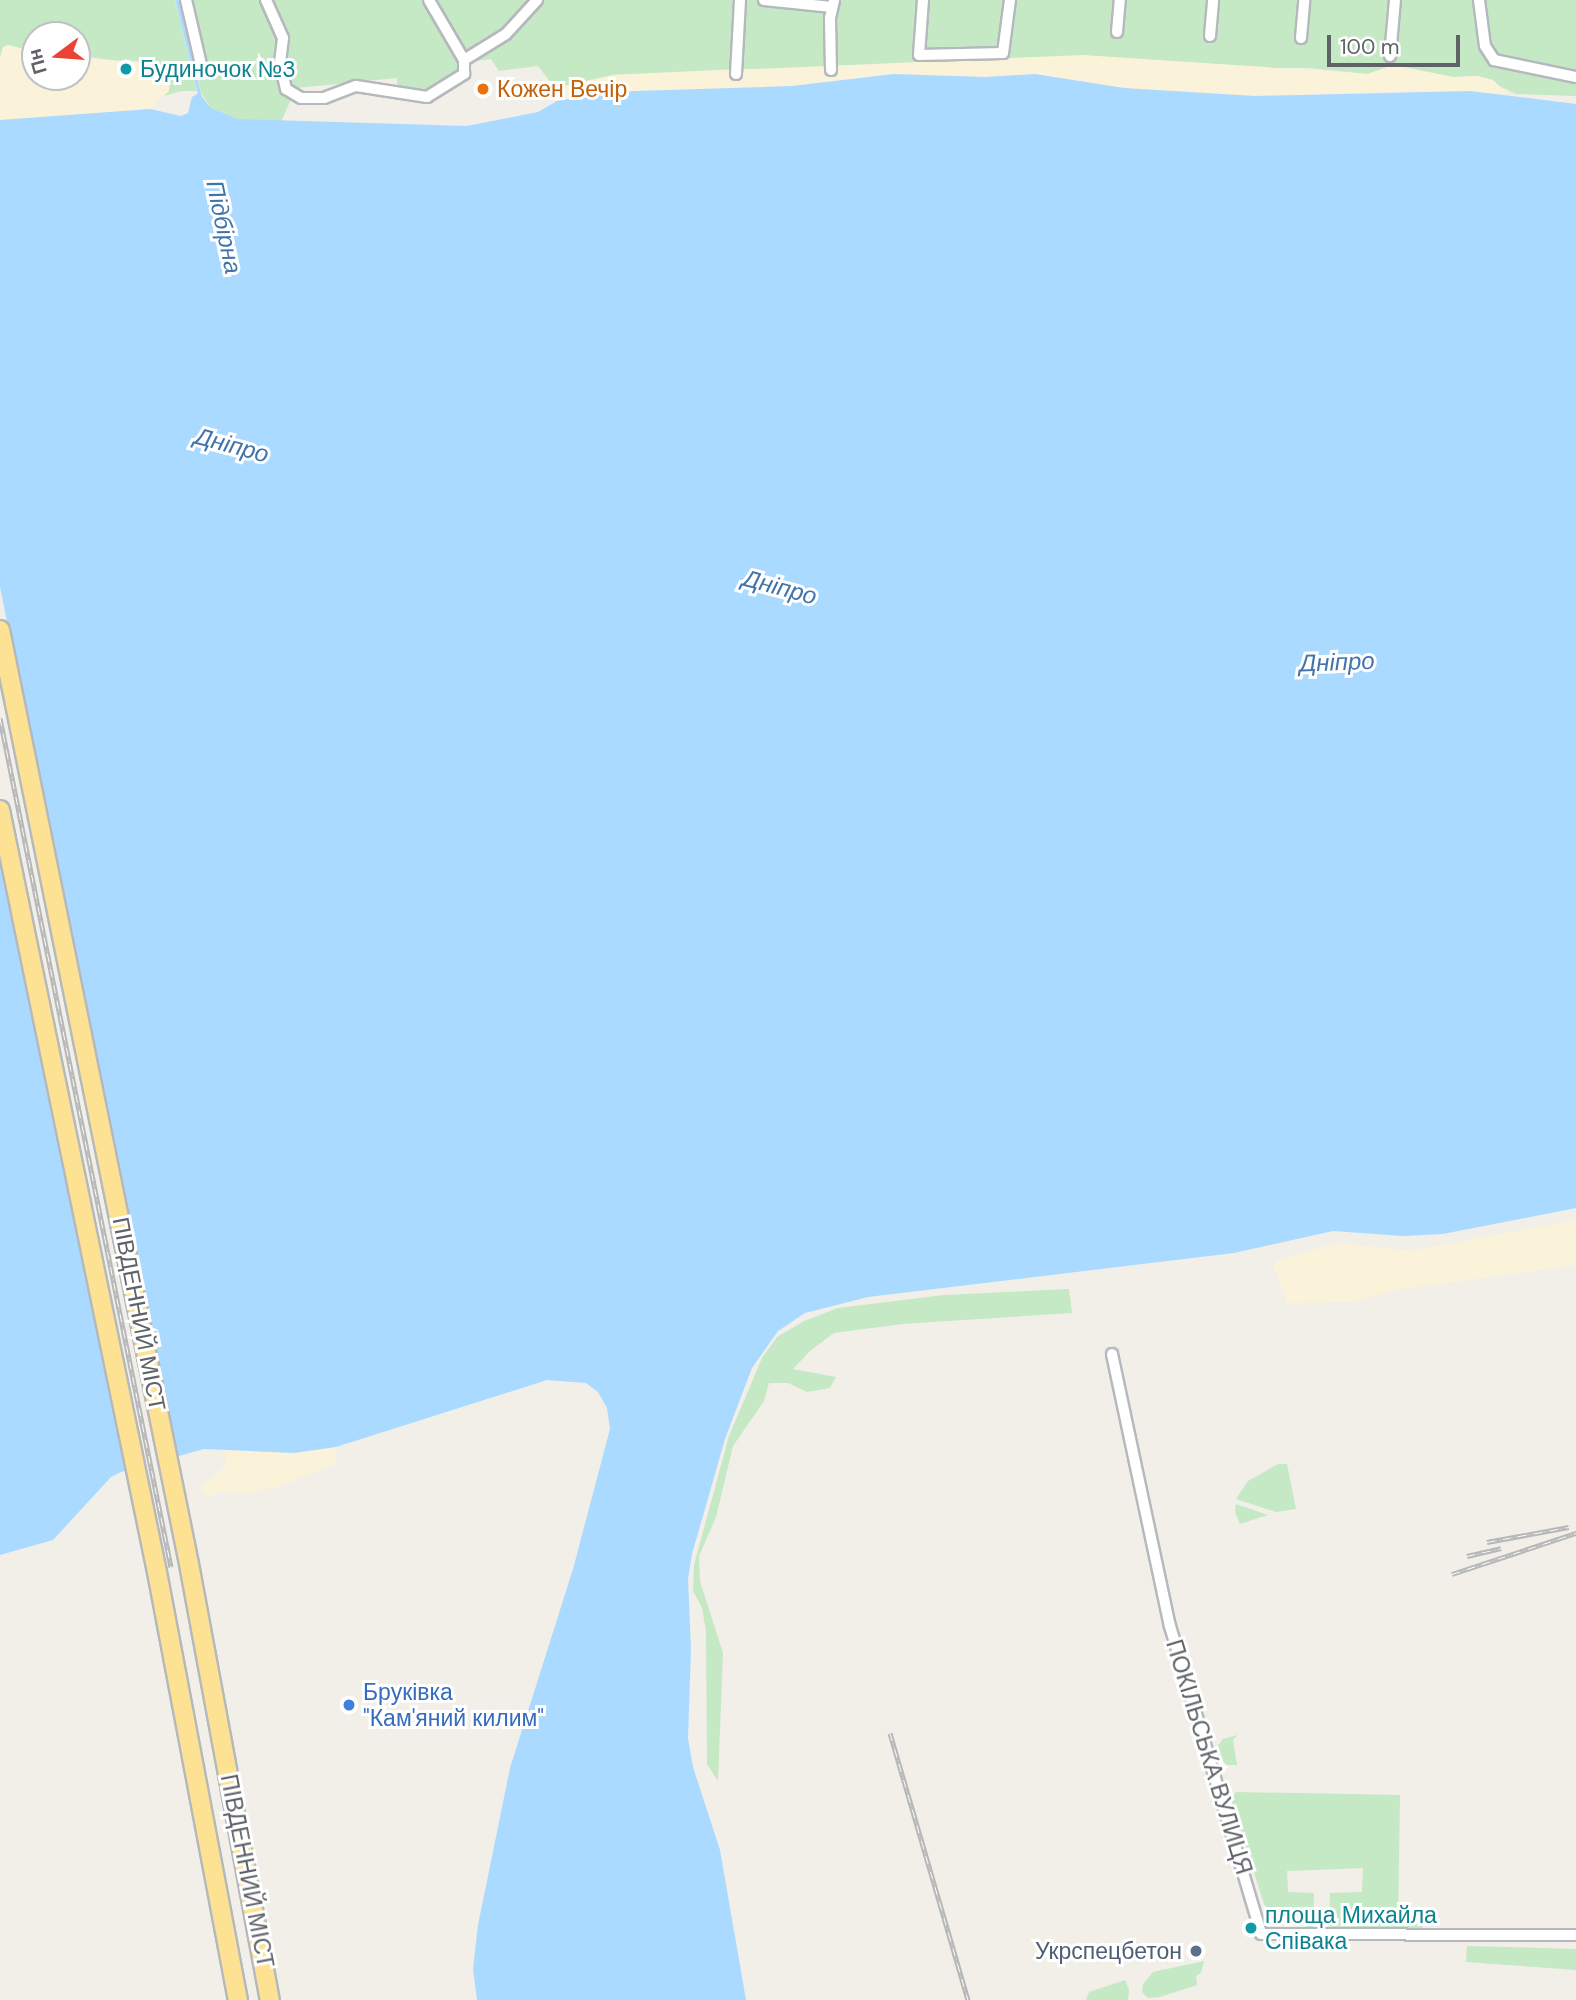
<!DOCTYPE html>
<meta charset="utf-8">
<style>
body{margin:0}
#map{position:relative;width:1576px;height:2000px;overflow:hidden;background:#f1efe8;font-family:"DM Sans",sans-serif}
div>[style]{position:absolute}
.green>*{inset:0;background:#c5e8c5}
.sand>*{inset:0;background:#fbf3d9}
.water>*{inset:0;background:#aadaff}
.pier>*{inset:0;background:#f1efe8}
.stream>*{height:2.5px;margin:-1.25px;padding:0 1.25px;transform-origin:1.25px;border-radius:1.25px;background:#aadaff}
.roads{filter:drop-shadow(2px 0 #b5b8bc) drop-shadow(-2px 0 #b5b8bc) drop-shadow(0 2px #b5b8bc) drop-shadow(0 -2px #b5b8bc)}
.street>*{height:10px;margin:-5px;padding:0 5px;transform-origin:5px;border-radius:5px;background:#fff}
.highway>*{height:18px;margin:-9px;padding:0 9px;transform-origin:9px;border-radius:9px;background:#fde293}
.rail>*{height:5px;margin-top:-2.5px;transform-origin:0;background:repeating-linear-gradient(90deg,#fff 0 8px,#b6b7b8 0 16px);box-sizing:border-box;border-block:2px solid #b6b7b8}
.dots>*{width:19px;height:19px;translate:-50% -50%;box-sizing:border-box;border:4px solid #fff;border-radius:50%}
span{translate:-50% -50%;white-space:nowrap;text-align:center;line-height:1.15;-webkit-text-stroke:6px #fff;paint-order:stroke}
.culture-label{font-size:23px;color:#0d838f}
.left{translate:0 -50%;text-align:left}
.food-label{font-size:23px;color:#c56008}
.street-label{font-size:23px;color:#5f6368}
.shop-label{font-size:23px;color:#366cbe}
.service-label{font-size:23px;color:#4e5e75}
.right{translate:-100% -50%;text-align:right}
.water-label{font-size:24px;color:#4174aa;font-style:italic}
.north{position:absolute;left:21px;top:21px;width:70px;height:70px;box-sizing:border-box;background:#fff;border:2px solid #bfc1c3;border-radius:50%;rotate:254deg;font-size:19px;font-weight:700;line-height:28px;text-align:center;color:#5f6368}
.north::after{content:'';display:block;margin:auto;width:24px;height:32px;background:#ea4335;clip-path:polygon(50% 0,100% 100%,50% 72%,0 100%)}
.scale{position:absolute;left:1327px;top:35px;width:133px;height:32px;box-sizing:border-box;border:4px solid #5f6368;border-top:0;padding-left:9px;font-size:21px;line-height:24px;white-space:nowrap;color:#5f6368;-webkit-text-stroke:5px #fff;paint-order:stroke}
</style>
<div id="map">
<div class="green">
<i style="clip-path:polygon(0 0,175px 0,197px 91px,181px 91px,164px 96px,169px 90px,170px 82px,163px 67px,89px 57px,77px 59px,77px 35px,35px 35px,35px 44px,30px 50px,6px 45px,0 57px)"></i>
<i style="clip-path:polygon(180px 0,1576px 0,1576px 96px,1516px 94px,1478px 76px,1453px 77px,1393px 65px,1368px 74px,1309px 68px,736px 69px,613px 75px,555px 88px,538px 66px,499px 71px,491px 59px,461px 63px,464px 72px,442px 81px,442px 85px,421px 91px,397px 87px,397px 78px,296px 88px,281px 122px,238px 119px,211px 108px,201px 93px)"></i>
<i style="clip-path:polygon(1069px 1289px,1072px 1313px,902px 1324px,834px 1333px,811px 1350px,793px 1369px,836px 1377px,830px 1388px,807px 1392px,788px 1383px,769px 1383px,764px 1401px,733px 1446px,716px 1517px,699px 1556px,700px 1581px,723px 1653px,718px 1781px,707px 1764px,706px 1631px,702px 1608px,693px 1591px,694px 1565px,729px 1436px,762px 1358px,777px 1337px,804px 1321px,838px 1308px,944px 1295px)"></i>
<i style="clip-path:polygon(1278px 1464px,1287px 1464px,1296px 1509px,1276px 1512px,1236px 1499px,1248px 1481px)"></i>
<i style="clip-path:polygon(1236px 1504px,1268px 1515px,1240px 1524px,1235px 1512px)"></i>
<i style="clip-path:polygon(1238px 1735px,1233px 1740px,1237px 1765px,1227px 1765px,1218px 1757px,1216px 1748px,1223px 1739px)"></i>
<i style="clip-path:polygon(1236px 1792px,1400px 1795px,1398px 1923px,1423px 1924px,1422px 1930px,1329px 1930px,1330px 1893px,1362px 1892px,1363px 1868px,1287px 1871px,1288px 1892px,1314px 1893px,1313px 1928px,1275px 1919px,1264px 1904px,1231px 1800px)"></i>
<i style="clip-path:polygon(1467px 1946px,1576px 1949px,1576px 1970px,1466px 1962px)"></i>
<i style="clip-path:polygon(1204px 1961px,1201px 1973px,1196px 1976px,1197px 1985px,1160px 1997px,1148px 1998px,1142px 1992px,1143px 1984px,1153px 1972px)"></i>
<i style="clip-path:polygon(1125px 1980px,1129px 1990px,1128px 2000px,1086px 2000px,1089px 1992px)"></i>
</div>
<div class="sand">
<i style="clip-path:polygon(35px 44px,35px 77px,77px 77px,77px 59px,154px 62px,167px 74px,169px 91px,150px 109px,0 120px,0 57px,3px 47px,9px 45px,27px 51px)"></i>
<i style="clip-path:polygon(1083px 55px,1368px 74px,1393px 65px,1453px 77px,1478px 76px,1493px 80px,1508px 94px,1419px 91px,1255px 96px,1185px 94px,1109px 86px,1035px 74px,985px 77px,894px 74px,792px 86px,604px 92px,557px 101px,555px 88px,613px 75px)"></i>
<i style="clip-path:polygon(1576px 1220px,1576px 1265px,1402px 1289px,1352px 1302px,1288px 1303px,1273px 1265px,1280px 1260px,1327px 1246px,1346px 1244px,1410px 1251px)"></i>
<i style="clip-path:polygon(336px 1447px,335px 1464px,281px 1486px,249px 1493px,218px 1492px,207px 1498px,200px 1486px,218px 1474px,226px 1462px,225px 1449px,294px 1453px)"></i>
</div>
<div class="water">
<i style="clip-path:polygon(894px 74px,985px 77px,1035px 74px,1124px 88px,1255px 96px,1470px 91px,1576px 104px,1576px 1208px,1443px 1234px,1403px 1236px,1333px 1231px,1234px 1253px,868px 1297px,805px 1313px,778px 1331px,752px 1368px,725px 1439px,692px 1554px,688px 1579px,691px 1649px,688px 1738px,693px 1767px,720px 1850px,746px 2000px,477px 2000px,473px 1969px,478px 1925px,510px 1768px,573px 1569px,610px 1429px,607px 1408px,598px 1392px,586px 1383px,547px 1380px,336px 1447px,294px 1453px,204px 1449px,121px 1472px,111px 1477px,53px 1540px,0 1555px,0 120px,150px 109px,181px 116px,188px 113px,192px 97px,199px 93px,211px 108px,238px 119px,467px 126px,538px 112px,557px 101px,604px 92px,792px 86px)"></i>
</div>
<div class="pier">
<i style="clip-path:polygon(0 587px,177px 1460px,126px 1474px,0 850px)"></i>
</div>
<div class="stream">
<i style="left:177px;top:0;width:99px;rotate:76.5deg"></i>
</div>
<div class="roads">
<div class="street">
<i style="left:186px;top:0;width:71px;rotate:76.9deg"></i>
<i style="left:266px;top:0;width:42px;rotate:65.9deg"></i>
<i style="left:283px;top:38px;width:25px;rotate:97deg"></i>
<i style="left:280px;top:63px;width:27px;rotate:77deg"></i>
<i style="left:286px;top:89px;width:17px;rotate:31deg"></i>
<i style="left:301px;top:98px;width:23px"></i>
<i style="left:324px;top:98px;width:34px;rotate:-21deg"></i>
<i style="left:356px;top:86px;width:72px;rotate:8.8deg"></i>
<i style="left:427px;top:97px;width:44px;rotate:-31.9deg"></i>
<i style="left:464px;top:74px;width:14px;rotate:-90deg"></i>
<i style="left:464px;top:60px;width:69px;rotate:-120.3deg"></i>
<i style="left:764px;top:0;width:68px;rotate:5.9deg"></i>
<i style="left:923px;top:0;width:55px;rotate:94.2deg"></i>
<i style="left:919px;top:55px;width:84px;rotate:-1.4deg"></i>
<i style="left:1003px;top:53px;width:53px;rotate:-82.5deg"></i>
<i style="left:1479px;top:0;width:46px;rotate:82.6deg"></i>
<i style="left:1485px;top:46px;width:17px;rotate:57deg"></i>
<i style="left:1494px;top:60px;width:84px;rotate:11.7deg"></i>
<i style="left:1117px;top:32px;width:32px;rotate:-85deg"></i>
<i style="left:1210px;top:36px;width:36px;rotate:-85deg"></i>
<i style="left:1301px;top:38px;width:38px;rotate:-85deg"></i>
<i style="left:1390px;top:56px;width:56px;rotate:-84.9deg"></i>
<i style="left:464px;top:60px;width:49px;rotate:-31.8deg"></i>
<i style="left:506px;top:34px;width:46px;rotate:-47.6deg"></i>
<i style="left:831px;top:70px;width:52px;rotate:-91.1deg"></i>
<i style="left:830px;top:18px;width:18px;rotate:-77deg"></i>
<i style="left:736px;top:74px;width:74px;rotate:-86.9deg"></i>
<i style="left:1112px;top:1354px;width:278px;rotate:78deg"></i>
<i style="left:1170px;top:1626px;width:321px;rotate:73.5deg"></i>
<i style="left:1261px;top:1934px;width:315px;rotate:0.2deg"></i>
</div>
<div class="highway">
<i style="left:0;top:630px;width:953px;rotate:78.56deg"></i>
<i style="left:189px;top:1564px;width:443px;rotate:79.5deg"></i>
<i style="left:0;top:810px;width:778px;rotate:78.36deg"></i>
<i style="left:157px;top:1572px;width:436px;rotate:79.3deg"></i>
</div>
</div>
<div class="rail">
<i style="left:0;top:718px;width:866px;rotate:78.61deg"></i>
<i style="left:1487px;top:1542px;width:83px;rotate:-10.4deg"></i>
<i style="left:1467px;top:1556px;width:35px;rotate:-13deg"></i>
<i style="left:1452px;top:1574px;width:131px;rotate:-18.3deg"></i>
<i style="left:890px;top:1733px;width:278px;rotate:73.7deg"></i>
</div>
<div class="dots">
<i style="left:126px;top:69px;background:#0f9aa8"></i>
<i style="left:483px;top:89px;background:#e8710a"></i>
<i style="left:349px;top:1705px;background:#3f7fe0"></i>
<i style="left:1251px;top:1928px;background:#0f9aa8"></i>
<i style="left:1196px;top:1951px;background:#5c6f8a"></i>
</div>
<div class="culture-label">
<span class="left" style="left:140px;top:69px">Будиночок №3</span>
<span class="left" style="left:1265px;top:1928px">площа Михайла<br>Співака</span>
</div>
<div class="food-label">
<span class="left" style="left:497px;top:89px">Кожен Вечір</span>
</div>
<div class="street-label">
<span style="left:139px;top:1314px;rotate:79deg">ПІВДЕННИЙ МІСТ</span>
<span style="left:1209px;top:1757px;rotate:73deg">ПОКІЛЬСЬКА ВУЛИЦЯ</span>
<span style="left:247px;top:1871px;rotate:79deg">ПІВДЕННИЙ МІСТ</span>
</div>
<div class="shop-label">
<span class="left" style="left:363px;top:1705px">Бруківка<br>"Кам'яний килим"</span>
</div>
<div class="service-label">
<span class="right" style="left:1182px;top:1951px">Укрспецбетон</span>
</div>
<div class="water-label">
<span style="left:224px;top:227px;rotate:78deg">Підбірна</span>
<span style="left:232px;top:445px;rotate:15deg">Дніпро</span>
<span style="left:780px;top:587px;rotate:15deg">Дніпро</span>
<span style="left:1337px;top:662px;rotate:-2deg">Дніпро</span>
</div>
<div class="north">Пн</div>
<div class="scale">100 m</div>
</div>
